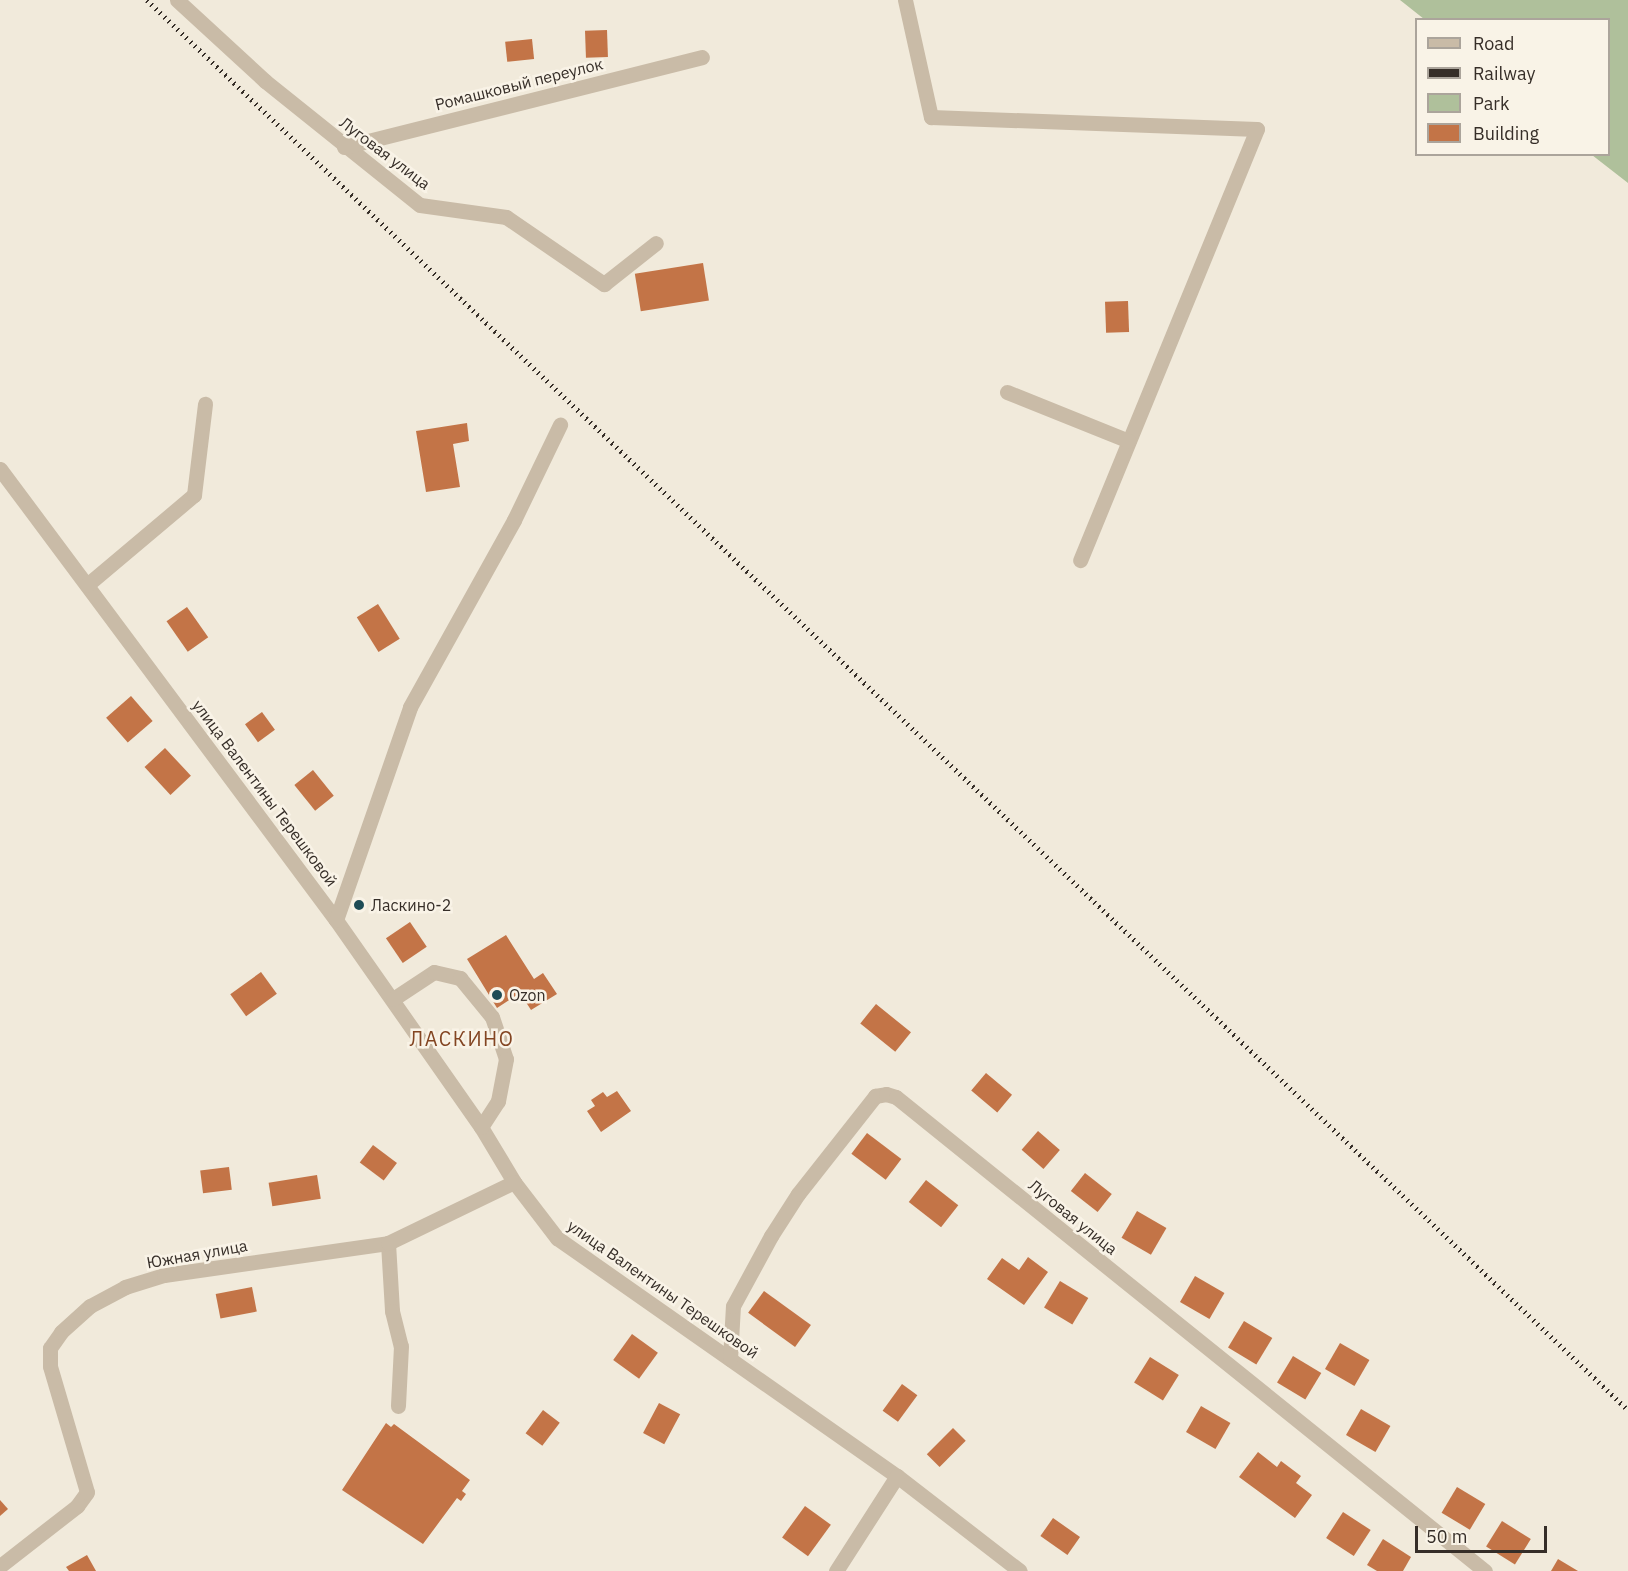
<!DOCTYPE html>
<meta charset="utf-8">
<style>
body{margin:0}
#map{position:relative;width:1628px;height:1571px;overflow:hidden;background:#f1eadb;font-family:"IBM Plex Sans",sans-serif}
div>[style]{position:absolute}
.green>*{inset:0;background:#afc09b}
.building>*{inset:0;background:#c37447;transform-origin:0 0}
.minor>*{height:15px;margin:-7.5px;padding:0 7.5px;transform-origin:7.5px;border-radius:7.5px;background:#c9bba7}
.rail>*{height:4.5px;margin-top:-2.25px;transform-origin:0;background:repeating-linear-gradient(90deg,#362e28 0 1.5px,transparent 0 6px)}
.dots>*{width:16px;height:16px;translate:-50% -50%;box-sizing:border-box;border:3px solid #f9f3e7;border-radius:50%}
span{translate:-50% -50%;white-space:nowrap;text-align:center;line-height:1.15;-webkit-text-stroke:5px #f9f3e7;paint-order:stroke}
.street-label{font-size:16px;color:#362e28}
.poi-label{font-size:16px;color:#362e28}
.left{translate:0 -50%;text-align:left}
.quarter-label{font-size:20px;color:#834522;letter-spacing:1.5px}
.legend{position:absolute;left:1415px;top:18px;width:195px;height:138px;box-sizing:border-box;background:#f9f3e7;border:2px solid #aba49b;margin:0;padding:8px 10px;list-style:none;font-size:18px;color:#362e28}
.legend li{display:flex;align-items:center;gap:12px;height:30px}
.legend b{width:30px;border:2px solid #aba49b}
.scale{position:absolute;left:1415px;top:1526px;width:132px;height:27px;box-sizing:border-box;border:3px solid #362e28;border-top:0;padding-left:8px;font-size:18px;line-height:21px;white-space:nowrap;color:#362e28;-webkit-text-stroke:4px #f9f3e7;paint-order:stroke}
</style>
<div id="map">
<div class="green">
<i style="clip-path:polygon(1400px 0,1628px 0,1628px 183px,1592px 155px,1608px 154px,1608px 20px,1424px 19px)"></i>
</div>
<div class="building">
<i style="left:607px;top:30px;width:27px;height:22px;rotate:88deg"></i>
<i style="left:532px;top:39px;width:20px;height:27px;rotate:84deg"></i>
<i style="left:703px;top:263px;width:38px;height:69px;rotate:81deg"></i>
<i style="left:1128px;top:301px;width:31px;height:23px;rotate:88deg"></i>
<i style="clip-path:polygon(467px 423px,469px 441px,453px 444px,460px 487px,426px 492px,416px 431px)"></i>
<i style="left:378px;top:604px;width:41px;height:25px;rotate:58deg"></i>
<i style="left:187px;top:607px;width:37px;height:25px;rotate:55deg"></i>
<i style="left:131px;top:696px;width:33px;height:33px;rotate:49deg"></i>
<i style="left:262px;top:712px;width:22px;height:21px;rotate:54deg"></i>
<i style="left:165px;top:748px;width:38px;height:28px;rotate:47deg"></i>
<i style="left:313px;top:770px;width:33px;height:24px;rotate:51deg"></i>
<i style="left:410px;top:922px;width:30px;height:29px;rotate:56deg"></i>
<i style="clip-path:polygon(506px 935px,534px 979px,543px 973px,557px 994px,531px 1010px,520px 993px,497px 1008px,467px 959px)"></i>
<i style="left:261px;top:972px;width:27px;height:38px;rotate:54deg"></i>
<i style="left:876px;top:1004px;width:45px;height:25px;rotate:39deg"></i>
<i style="left:986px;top:1073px;width:34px;height:23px;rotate:40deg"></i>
<i style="clip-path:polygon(617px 1091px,631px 1111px,601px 1132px,587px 1111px,595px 1106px,591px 1100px,603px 1092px,607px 1097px)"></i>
<i style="left:1038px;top:1131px;width:29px;height:25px;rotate:41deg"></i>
<i style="left:867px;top:1133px;width:43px;height:26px;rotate:37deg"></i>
<i style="left:373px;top:1145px;width:30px;height:22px;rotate:37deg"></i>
<i style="left:229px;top:1167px;width:23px;height:29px;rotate:83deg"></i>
<i style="left:1085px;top:1173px;width:34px;height:23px;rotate:38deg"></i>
<i style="left:317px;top:1175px;width:24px;height:49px;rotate:81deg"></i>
<i style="left:926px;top:1180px;width:41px;height:28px;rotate:38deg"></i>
<i style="left:1137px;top:1211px;width:34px;height:31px;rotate:30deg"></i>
<i style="clip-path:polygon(1028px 1257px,1048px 1272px,1024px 1305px,987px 1279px,1002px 1258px,1019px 1270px)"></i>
<i style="left:1195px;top:1276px;width:34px;height:30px;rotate:30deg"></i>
<i style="left:1060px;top:1281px;width:33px;height:31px;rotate:31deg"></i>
<i style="left:252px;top:1287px;width:25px;height:37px;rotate:79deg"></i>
<i style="left:764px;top:1291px;width:58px;height:27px;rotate:36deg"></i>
<i style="left:1244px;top:1321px;width:33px;height:31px;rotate:31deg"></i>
<i style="left:632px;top:1334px;width:32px;height:32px;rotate:36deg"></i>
<i style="left:1340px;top:1343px;width:34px;height:30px;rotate:30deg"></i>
<i style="left:1293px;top:1356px;width:33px;height:31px;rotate:31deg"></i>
<i style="left:1150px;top:1357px;width:34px;height:30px;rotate:32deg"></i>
<i style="left:902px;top:1384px;width:19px;height:33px;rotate:36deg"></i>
<i style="left:659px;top:1403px;width:24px;height:34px;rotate:28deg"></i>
<i style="left:1201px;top:1406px;width:34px;height:30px;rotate:30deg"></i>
<i style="left:1361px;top:1409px;width:34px;height:30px;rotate:30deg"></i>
<i style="left:543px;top:1410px;width:21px;height:29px;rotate:37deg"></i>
<i style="clip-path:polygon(386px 1423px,391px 1427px,394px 1424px,470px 1480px,462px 1491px,466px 1494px,461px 1501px,457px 1498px,423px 1544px,342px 1490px)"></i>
<i style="left:953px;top:1428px;width:18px;height:37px;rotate:45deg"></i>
<i style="clip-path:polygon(1258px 1452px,1277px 1467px,1281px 1461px,1301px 1476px,1296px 1483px,1312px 1495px,1295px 1518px,1239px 1477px)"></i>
<i style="left:1457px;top:1487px;width:33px;height:30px;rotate:31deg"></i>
<i style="clip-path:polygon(0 1500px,8px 1509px,0 1516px)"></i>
<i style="left:805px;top:1506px;width:32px;height:39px;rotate:36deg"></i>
<i style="left:1343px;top:1512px;width:33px;height:31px;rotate:33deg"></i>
<i style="left:1053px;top:1518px;width:33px;height:22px;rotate:35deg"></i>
<i style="left:1502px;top:1521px;width:34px;height:30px;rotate:32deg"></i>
<i style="clip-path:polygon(1383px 1539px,1411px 1557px,1403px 1571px,1377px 1571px,1367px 1565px)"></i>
<i style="clip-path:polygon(87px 1555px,96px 1571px,69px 1571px,66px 1567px)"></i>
<i style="clip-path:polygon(1558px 1559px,1578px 1571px,1551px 1571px)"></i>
</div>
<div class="minor">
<i style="left:177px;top:0;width:120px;rotate:42.6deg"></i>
<i style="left:265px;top:81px;width:198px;rotate:38.7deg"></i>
<i style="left:420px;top:205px;width:87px;rotate:7.9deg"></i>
<i style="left:506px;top:217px;width:119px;rotate:34.4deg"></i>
<i style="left:604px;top:284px;width:66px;rotate:-38.3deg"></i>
<i style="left:905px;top:0;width:120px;rotate:77.5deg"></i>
<i style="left:931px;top:117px;width:326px;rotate:2.1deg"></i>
<i style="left:1257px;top:129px;width:466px;rotate:112.3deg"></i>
<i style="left:344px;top:147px;width:369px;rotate:-14.1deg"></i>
<i style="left:1007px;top:392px;width:131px;rotate:21.9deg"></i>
<i style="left:0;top:469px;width:562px;rotate:53.31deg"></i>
<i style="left:336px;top:920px;width:253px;rotate:55deg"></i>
<i style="left:481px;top:1127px;width:64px;rotate:59deg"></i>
<i style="left:514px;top:1182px;width:71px;rotate:52.5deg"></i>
<i style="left:557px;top:1238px;width:415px;rotate:35deg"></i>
<i style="left:897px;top:1476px;width:155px;rotate:37.7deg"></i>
<i style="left:87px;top:585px;width:140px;rotate:-40.1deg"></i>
<i style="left:194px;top:495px;width:92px;rotate:-83.1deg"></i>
<i style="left:336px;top:920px;width:225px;rotate:-70.8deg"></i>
<i style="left:410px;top:707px;width:214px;rotate:-60.9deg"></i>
<i style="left:514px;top:520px;width:106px;rotate:-64.2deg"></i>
<i style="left:393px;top:999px;width:49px;rotate:-33.4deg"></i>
<i style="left:434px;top:972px;width:27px;rotate:13deg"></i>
<i style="left:460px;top:978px;width:50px;rotate:50.6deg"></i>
<i style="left:492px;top:1017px;width:44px;rotate:71.6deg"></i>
<i style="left:506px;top:1059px;width:43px;rotate:100.8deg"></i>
<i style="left:498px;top:1101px;width:31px;rotate:123deg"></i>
<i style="left:388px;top:1243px;width:68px;rotate:86.6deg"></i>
<i style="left:392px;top:1311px;width:36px;rotate:76deg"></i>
<i style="left:401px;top:1346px;width:60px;rotate:92.9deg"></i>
<i style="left:730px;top:1359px;width:53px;rotate:-86.8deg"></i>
<i style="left:733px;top:1306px;width:80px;rotate:-61.5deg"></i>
<i style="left:771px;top:1236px;width:50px;rotate:-57.3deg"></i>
<i style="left:798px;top:1194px;width:125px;rotate:-51.8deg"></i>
<i style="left:875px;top:1096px;width:11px;rotate:-10deg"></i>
<i style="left:886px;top:1094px;width:10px;rotate:17deg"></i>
<i style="left:896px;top:1097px;width:756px;rotate:38.83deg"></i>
<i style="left:0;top:1566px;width:98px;rotate:-37.9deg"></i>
<i style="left:77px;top:1506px;width:17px;rotate:-54deg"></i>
<i style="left:87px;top:1492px;width:131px;rotate:-106.4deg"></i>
<i style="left:50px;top:1366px;width:18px;rotate:-90deg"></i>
<i style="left:50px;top:1348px;width:19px;rotate:-55deg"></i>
<i style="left:61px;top:1332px;width:39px;rotate:-42deg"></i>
<i style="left:90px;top:1306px;width:40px;rotate:-28deg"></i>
<i style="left:125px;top:1287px;width:41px;rotate:-17.1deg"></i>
<i style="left:164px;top:1275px;width:226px;rotate:-8.1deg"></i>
<i style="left:388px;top:1243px;width:140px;rotate:-25.8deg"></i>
<i style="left:836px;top:1571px;width:113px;rotate:-57.3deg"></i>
</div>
<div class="rail">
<i style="left:147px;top:0;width:2045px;rotate:43.59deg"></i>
</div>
<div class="dots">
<i style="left:359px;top:905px;background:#1e4c56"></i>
<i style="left:497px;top:995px;background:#1e4c56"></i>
</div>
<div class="street-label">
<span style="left:519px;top:84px;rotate:-14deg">Ромашковый переулок</span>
<span style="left:385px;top:153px;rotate:37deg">Луговая улица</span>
<span style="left:265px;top:793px;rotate:53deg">улица Валентины Терешковой</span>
<span style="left:1073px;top:1217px;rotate:39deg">Луговая улица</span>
<span style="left:197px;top:1254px;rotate:-10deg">Южная улица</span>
<span style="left:663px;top:1289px;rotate:35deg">улица Валентины Терешковой</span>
</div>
<div class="poi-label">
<span class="left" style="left:371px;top:905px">Ласкино-2</span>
<span class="left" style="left:509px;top:995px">Ozon</span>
</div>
<div class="quarter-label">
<span style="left:462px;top:1038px">ЛАСКИНО</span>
</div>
<ul class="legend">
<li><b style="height:8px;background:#c9bba7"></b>Road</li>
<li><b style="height:8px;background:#362e28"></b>Railway</li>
<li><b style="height:16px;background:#afc09b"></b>Park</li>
<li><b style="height:16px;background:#c37447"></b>Building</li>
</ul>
<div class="scale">50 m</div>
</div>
